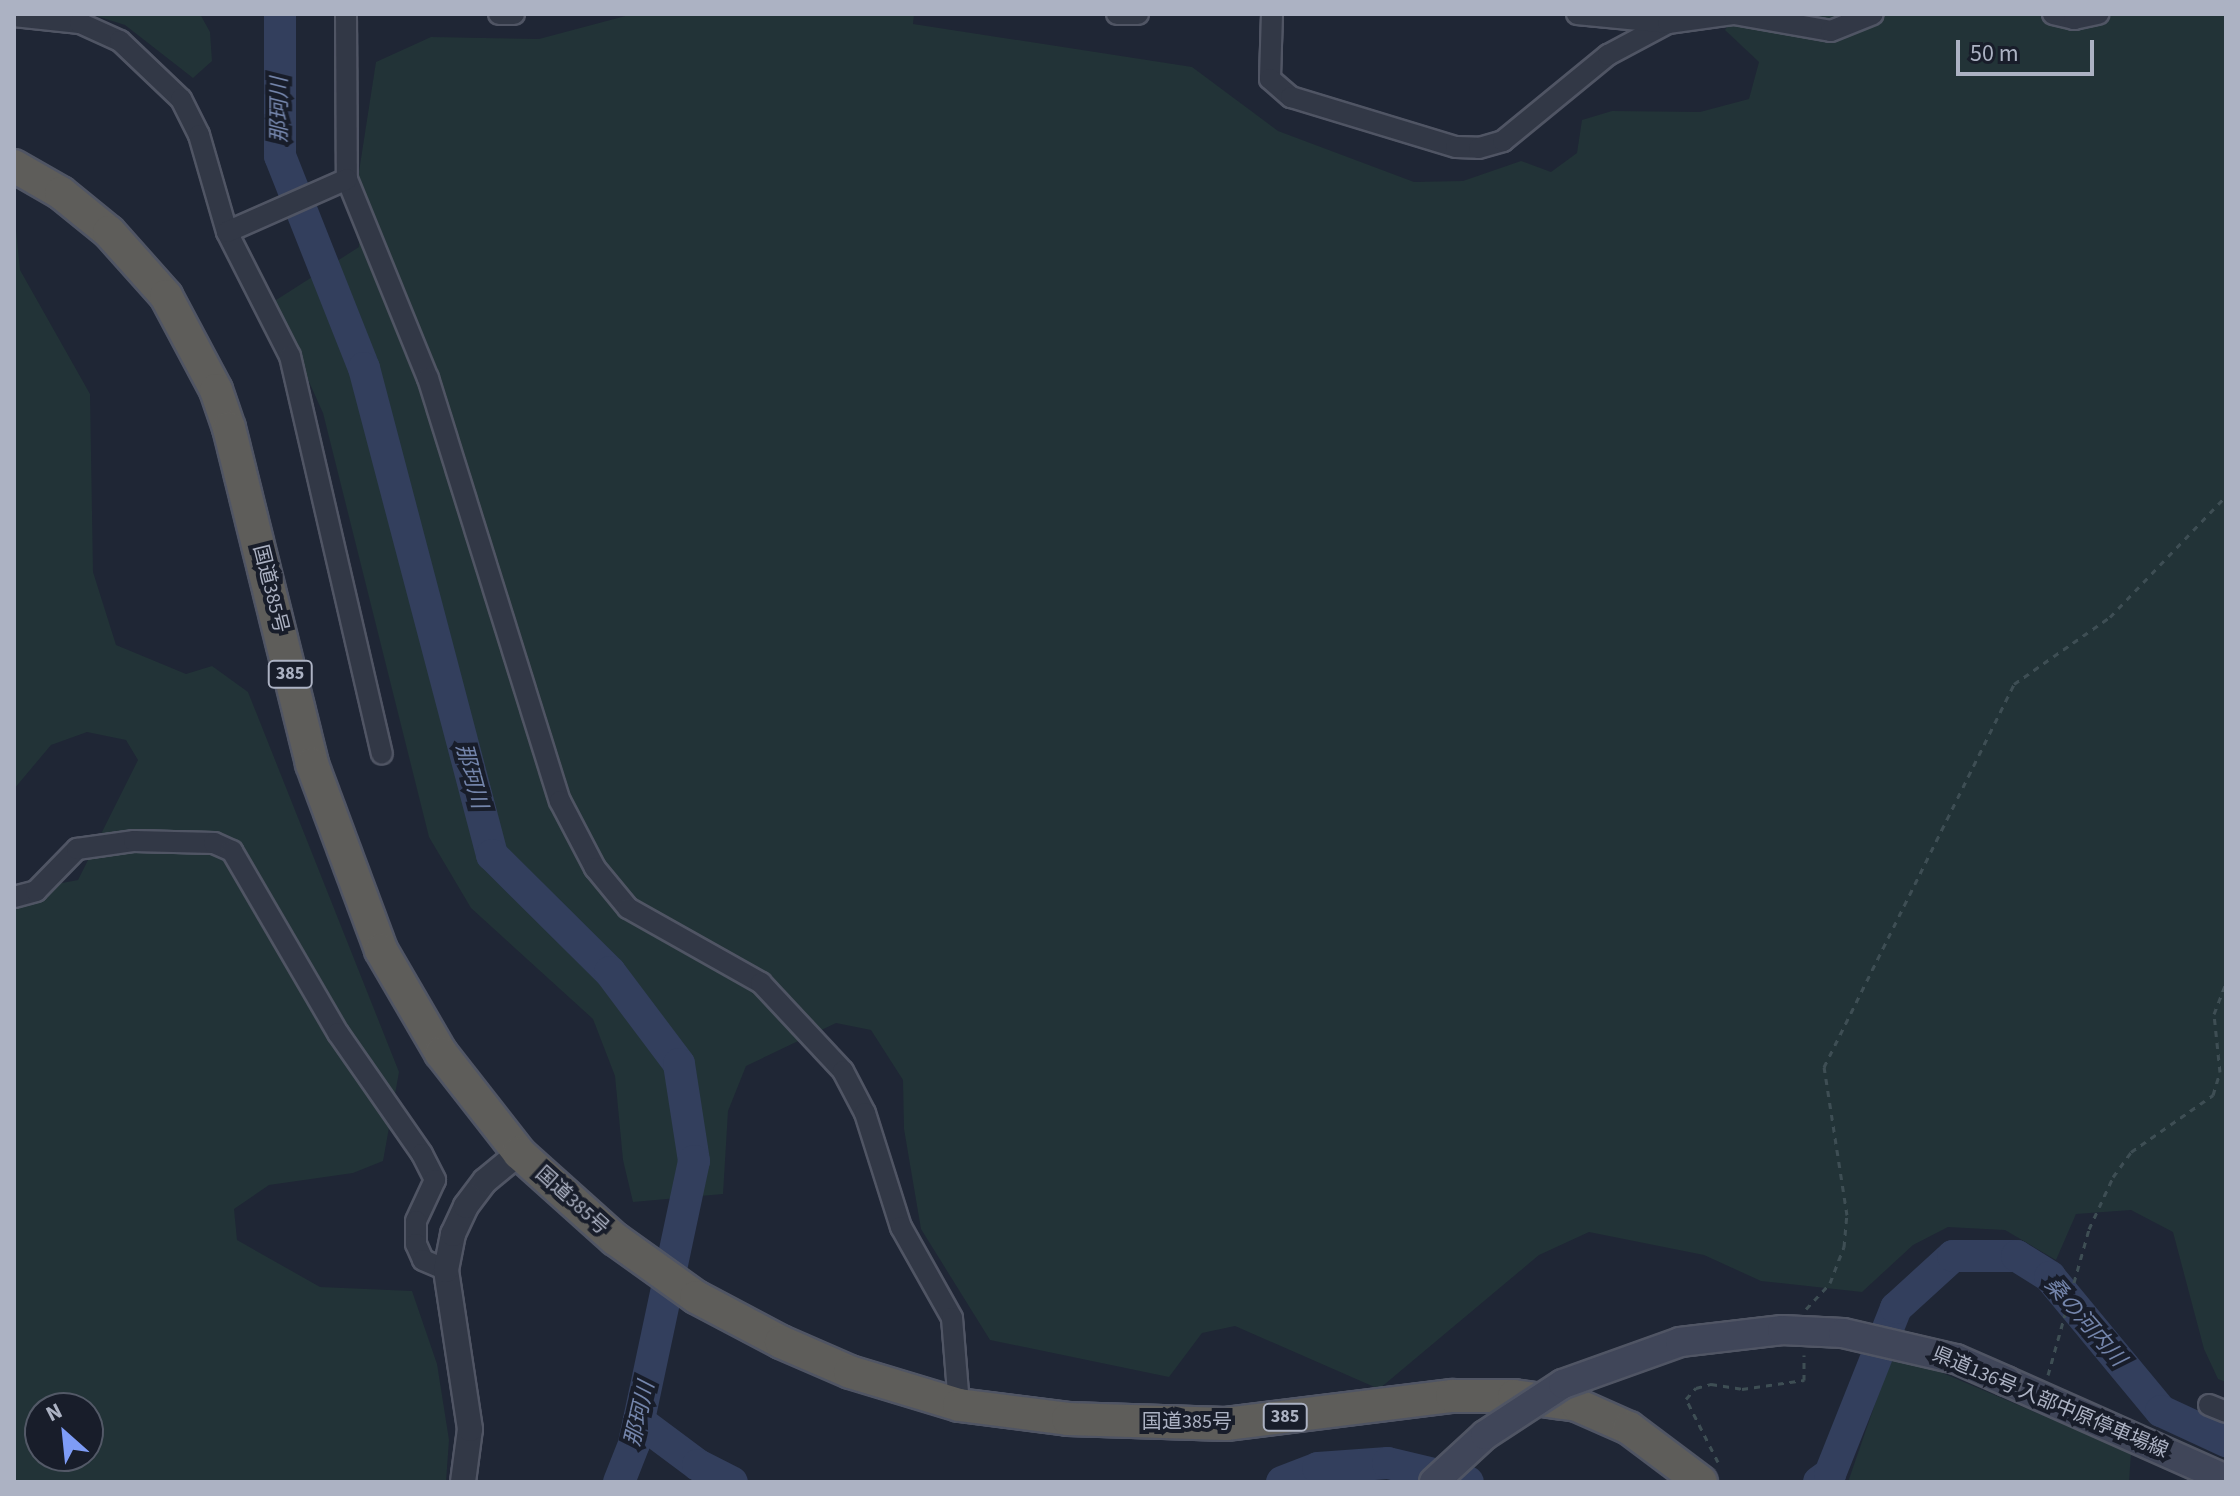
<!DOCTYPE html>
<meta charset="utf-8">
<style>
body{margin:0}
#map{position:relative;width:2240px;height:1496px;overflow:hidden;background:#1f2635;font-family:"Source Sans 3","Noto Sans JP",sans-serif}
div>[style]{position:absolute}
.green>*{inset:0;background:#223337}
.river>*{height:32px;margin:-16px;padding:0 16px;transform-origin:16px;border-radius:16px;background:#333f5d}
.path>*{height:3px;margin-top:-1.5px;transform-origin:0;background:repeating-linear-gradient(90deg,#3e4e54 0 6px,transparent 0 12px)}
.roads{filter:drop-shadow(2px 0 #505564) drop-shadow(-2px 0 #505564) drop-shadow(0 2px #505564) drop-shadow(0 -2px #505564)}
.minor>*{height:20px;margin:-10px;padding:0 10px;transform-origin:10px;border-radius:10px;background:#323846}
.tertiary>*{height:24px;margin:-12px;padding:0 12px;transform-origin:12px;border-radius:12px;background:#323846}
.secondary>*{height:28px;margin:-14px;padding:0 14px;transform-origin:14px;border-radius:14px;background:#404659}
.trunk>*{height:32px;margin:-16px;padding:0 16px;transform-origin:16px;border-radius:16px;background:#5e5d5a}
.bridges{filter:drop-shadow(2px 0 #505564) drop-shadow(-2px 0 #505564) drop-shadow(0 2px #505564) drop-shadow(0 -2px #505564)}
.secondary-bridge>*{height:28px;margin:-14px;padding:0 14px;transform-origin:14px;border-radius:14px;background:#404659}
span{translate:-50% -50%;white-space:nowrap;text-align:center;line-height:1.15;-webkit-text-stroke:8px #181d2a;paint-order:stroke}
.shield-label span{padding:2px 6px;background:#181d2a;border:2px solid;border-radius:6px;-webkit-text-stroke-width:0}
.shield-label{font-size:18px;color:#acb2c3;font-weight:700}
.street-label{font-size:20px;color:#acb2c3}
.water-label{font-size:22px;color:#7485ab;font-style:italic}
.frame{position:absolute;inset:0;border:16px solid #acb2c3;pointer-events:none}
.north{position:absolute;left:24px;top:1392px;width:80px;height:80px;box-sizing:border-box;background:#181d2a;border:2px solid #535967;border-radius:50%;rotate:333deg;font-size:22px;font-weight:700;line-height:32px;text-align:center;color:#acb2c3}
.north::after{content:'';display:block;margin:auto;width:28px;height:36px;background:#7e9cf6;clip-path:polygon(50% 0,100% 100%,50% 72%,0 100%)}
.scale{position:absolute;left:1956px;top:40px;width:138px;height:36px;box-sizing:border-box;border:4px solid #acb2c3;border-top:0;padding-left:10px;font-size:24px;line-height:28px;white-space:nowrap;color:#acb2c3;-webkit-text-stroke:6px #181d2a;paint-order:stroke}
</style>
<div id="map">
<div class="green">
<i style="clip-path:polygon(90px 14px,200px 14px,210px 32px,212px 61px,193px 78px,125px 25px)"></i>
<i style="clip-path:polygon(633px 14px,914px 14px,913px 24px,1192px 67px,1278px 131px,1414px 182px,1463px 181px,1521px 161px,1551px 172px,1577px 153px,1582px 120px,1612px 111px,1700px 112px,1749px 99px,1759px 62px,1725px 30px,1735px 14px,2226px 14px,2226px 1382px,2218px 1379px,2204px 1349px,2173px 1232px,2131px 1210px,2076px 1214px,2056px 1260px,2005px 1230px,1948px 1227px,1913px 1245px,1862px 1292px,1761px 1281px,1704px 1255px,1589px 1232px,1539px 1255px,1379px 1389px,1235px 1326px,1202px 1333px,1169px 1377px,990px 1340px,921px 1229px,904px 1129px,903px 1080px,871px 1030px,836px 1023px,746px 1066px,728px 1111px,723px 1194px,633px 1202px,623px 1160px,615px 1076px,593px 1019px,471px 908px,429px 837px,323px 413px,273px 302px,359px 247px,358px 178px,376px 62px,431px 37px,539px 39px)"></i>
<i style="clip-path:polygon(evenodd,14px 210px,20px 270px,90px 394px,93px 572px,116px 645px,186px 674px,212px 666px,248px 692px,399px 1072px,383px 1161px,353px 1173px,269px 1185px,234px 1209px,237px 1240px,320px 1287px,412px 1291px,437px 1364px,449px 1440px,446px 1482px,14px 1482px,14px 892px,78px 880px,138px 760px,126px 740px,87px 732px,51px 745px,14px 789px,14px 210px,40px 1408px,88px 1408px,88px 1456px,40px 1456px,40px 1408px)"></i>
<i style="clip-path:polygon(1893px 1352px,2131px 1453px,2129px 1482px,1848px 1482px)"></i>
</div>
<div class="river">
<i style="left:280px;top:14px;width:142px;rotate:90deg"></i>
<i style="left:280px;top:156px;width:228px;rotate:68.4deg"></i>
<i style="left:364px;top:368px;width:504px;rotate:75.27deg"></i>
<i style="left:492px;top:855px;width:166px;rotate:44.8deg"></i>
<i style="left:610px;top:972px;width:115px;rotate:53.1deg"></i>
<i style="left:679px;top:1064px;width:98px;rotate:81.2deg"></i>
<i style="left:694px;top:1161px;width:289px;rotate:102deg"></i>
<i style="left:634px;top:1444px;width:41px;rotate:111.5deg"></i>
<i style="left:639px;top:1421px;width:74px;rotate:36.7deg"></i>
<i style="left:698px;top:1465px;width:38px;rotate:27deg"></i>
<i style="left:1282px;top:1482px;width:39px;rotate:-21deg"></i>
<i style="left:1318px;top:1468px;width:70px;rotate:-4.1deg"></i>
<i style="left:1388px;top:1463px;width:82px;rotate:13.4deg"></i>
<i style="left:1819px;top:1482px;width:14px;rotate:-36deg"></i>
<i style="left:1830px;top:1474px;width:179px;rotate:-68.3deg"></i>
<i style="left:1896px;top:1308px;width:77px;rotate:-42.4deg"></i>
<i style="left:1953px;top:1256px;width:64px"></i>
<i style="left:2017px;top:1256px;width:39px;rotate:32deg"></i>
<i style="left:2050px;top:1277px;width:174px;rotate:50.4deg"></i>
<i style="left:2161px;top:1411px;width:72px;rotate:24.8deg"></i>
</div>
<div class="path">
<i style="left:1806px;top:1309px;width:35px;rotate:-47deg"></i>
<i style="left:1830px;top:1283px;width:39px;rotate:-69deg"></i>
<i style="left:1844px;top:1247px;width:32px;rotate:-85deg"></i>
<i style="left:1847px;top:1215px;width:150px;rotate:-98.8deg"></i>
<i style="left:1824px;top:1067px;width:428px;rotate:-63.6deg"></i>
<i style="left:2014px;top:684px;width:117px;rotate:-34.9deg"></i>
<i style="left:2110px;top:617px;width:168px;rotate:-46.2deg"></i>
<i style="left:2048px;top:1375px;width:152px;rotate:-74.3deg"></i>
<i style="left:2089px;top:1229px;width:57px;rotate:-65.2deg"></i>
<i style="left:2113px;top:1177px;width:31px;rotate:-54deg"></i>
<i style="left:2131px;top:1152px;width:100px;rotate:-34.8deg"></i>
<i style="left:2213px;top:1095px;width:24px;rotate:-73deg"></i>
<i style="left:2220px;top:1072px;width:58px;rotate:-95.9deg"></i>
<i style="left:2214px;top:1014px;width:33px;rotate:-69deg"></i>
<i style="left:1718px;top:1462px;width:71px;rotate:-116.9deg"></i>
<i style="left:1686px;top:1399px;width:15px;rotate:-48deg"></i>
<i style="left:1696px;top:1388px;width:16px;rotate:-15deg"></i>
<i style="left:1711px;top:1384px;width:31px;rotate:9deg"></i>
<i style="left:1742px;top:1389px;width:63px;rotate:-8.3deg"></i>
<i style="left:1804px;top:1380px;width:25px;rotate:-90deg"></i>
</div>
<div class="roads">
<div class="minor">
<i style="left:346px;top:14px;width:165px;rotate:89.7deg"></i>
<i style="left:347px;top:179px;width:215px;rotate:67.9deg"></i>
<i style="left:428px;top:378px;width:443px;rotate:72.7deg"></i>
<i style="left:560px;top:801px;width:76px;rotate:62.4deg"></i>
<i style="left:595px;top:868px;width:52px;rotate:50.5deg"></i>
<i style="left:628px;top:908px;width:153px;rotate:29.4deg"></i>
<i style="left:761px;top:983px;width:120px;rotate:47deg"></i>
<i style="left:843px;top:1071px;width:47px;rotate:62.4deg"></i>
<i style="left:865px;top:1113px;width:120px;rotate:72.5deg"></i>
<i style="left:901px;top:1227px;width:104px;rotate:60.7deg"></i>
<i style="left:952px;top:1318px;width:87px;rotate:85.4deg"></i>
<i style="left:499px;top:14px;width:15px"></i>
<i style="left:1117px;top:14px;width:21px"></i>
<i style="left:1272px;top:14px;width:65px;rotate:91.8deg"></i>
<i style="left:1270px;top:79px;width:28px;rotate:41deg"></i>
<i style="left:1291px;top:97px;width:172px;rotate:16.9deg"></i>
<i style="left:1456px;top:147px;width:23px;rotate:2deg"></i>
<i style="left:1479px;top:148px;width:25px;rotate:-16deg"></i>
<i style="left:1503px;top:141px;width:136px;rotate:-39.3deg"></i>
<i style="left:1608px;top:55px;width:68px;rotate:-28.1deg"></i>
<i style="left:1577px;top:14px;width:91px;rotate:5.6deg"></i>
<i style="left:1668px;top:23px;width:67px;rotate:-7.8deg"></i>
<i style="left:1734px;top:14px;width:98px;rotate:9.9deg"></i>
<i style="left:1831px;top:31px;width:45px;rotate:-22deg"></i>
<i style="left:2053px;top:14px;width:22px;rotate:13deg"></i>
<i style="left:2074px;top:19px;width:25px;rotate:-12deg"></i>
<i style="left:14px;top:16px;width:66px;rotate:6.1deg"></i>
<i style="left:80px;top:23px;width:44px;rotate:24.2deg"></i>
<i style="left:120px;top:41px;width:84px;rotate:43.6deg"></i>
<i style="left:181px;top:99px;width:40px;rotate:63.4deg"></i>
<i style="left:199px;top:135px;width:101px;rotate:73.9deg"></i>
<i style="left:227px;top:232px;width:139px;rotate:63.1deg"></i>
<i style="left:290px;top:356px;width:408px;rotate:77deg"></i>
<i style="left:227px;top:232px;width:131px;rotate:-23.8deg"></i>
<i style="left:14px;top:897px;width:23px;rotate:-15deg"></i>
<i style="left:36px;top:891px;width:59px;rotate:-45.7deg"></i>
<i style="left:77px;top:849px;width:58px;rotate:-8deg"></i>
<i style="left:134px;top:841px;width:80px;rotate:1.4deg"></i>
<i style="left:214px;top:843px;width:20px;rotate:24deg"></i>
<i style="left:232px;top:851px;width:211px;rotate:59.8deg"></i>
<i style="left:338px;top:1033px;width:147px;rotate:55.2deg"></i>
<i style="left:422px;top:1154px;width:29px;rotate:63deg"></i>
<i style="left:435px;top:1180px;width:45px;rotate:114.9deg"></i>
<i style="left:416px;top:1221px;width:23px;rotate:90deg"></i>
<i style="left:416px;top:1244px;width:17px;rotate:66deg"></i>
<i style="left:423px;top:1260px;width:25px;rotate:23deg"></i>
<i style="left:2209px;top:1405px;width:18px;rotate:22deg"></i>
</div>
<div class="tertiary">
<i style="left:463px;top:1482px;width:53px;rotate:-82.5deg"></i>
<i style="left:470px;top:1429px;width:161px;rotate:-98.6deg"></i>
<i style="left:446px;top:1270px;width:37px;rotate:-79deg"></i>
<i style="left:453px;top:1234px;width:31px;rotate:-65deg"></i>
<i style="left:466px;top:1206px;width:31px;rotate:-53deg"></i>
<i style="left:485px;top:1181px;width:44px;rotate:-39.5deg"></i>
</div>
<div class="secondary">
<i style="left:2006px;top:1381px;width:241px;rotate:24deg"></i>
</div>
<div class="trunk">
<i style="left:14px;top:166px;width:54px;rotate:29.9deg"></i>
<i style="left:61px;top:193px;width:62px;rotate:39.1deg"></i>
<i style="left:109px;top:232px;width:86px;rotate:48.3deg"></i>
<i style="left:166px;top:296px;width:106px;rotate:62deg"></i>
<i style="left:216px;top:390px;width:40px;rotate:71.1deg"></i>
<i style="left:229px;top:428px;width:346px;rotate:76.1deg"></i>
<i style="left:312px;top:764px;width:198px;rotate:69.6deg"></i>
<i style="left:381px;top:950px;width:119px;rotate:59.8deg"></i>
<i style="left:441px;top:1053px;width:127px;rotate:52deg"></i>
<i style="left:519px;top:1153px;width:129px;rotate:41.9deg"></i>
<i style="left:615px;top:1239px;width:100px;rotate:35.6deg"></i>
<i style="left:696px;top:1297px;width:96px;rotate:27.9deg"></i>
<i style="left:781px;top:1342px;width:75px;rotate:23.5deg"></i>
<i style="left:850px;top:1372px;width:114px;rotate:16.8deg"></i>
<i style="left:959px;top:1405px;width:110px;rotate:7.3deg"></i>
<i style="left:1068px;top:1419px;width:158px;rotate:1.8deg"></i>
<i style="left:1226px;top:1424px;width:228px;rotate:-7.1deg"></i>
<i style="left:1452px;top:1396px;width:62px"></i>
<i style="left:1514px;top:1396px;width:64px;rotate:8.1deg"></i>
<i style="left:1577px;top:1405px;width:57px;rotate:23.9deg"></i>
<i style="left:1629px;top:1428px;width:90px;rotate:36.9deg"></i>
</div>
</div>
<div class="bridges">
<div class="secondary-bridge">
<i style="left:1434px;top:1482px;width:69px;rotate:-42.7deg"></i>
<i style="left:1485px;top:1435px;width:93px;rotate:-33.2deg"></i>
<i style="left:1563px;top:1384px;width:124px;rotate:-19.7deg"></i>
<i style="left:1680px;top:1342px;width:103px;rotate:-6.7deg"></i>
<i style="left:1782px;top:1330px;width:61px;rotate:2.8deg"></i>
<i style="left:1843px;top:1333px;width:116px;rotate:13deg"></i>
<i style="left:1956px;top:1359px;width:55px;rotate:23.7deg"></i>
</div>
</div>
<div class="shield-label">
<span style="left:290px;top:674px">385</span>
<span style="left:1285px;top:1417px">385</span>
</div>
<div class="street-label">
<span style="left:270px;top:589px;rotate:76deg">国道385号</span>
<span style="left:572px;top:1201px;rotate:42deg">国道385号</span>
<span style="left:2050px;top:1403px;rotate:23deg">県道136号 入部中原停車場線</span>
<span style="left:1187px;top:1422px">国道385号</span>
</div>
<div class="water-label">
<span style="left:280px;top:110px;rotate:-90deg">那珂川</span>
<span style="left:471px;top:776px;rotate:75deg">那珂川</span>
<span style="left:2085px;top:1322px;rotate:49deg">桑の河内川</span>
<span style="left:640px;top:1414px;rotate:-77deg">那珂川</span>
</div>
<div class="frame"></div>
<div class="north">N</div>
<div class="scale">50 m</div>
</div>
